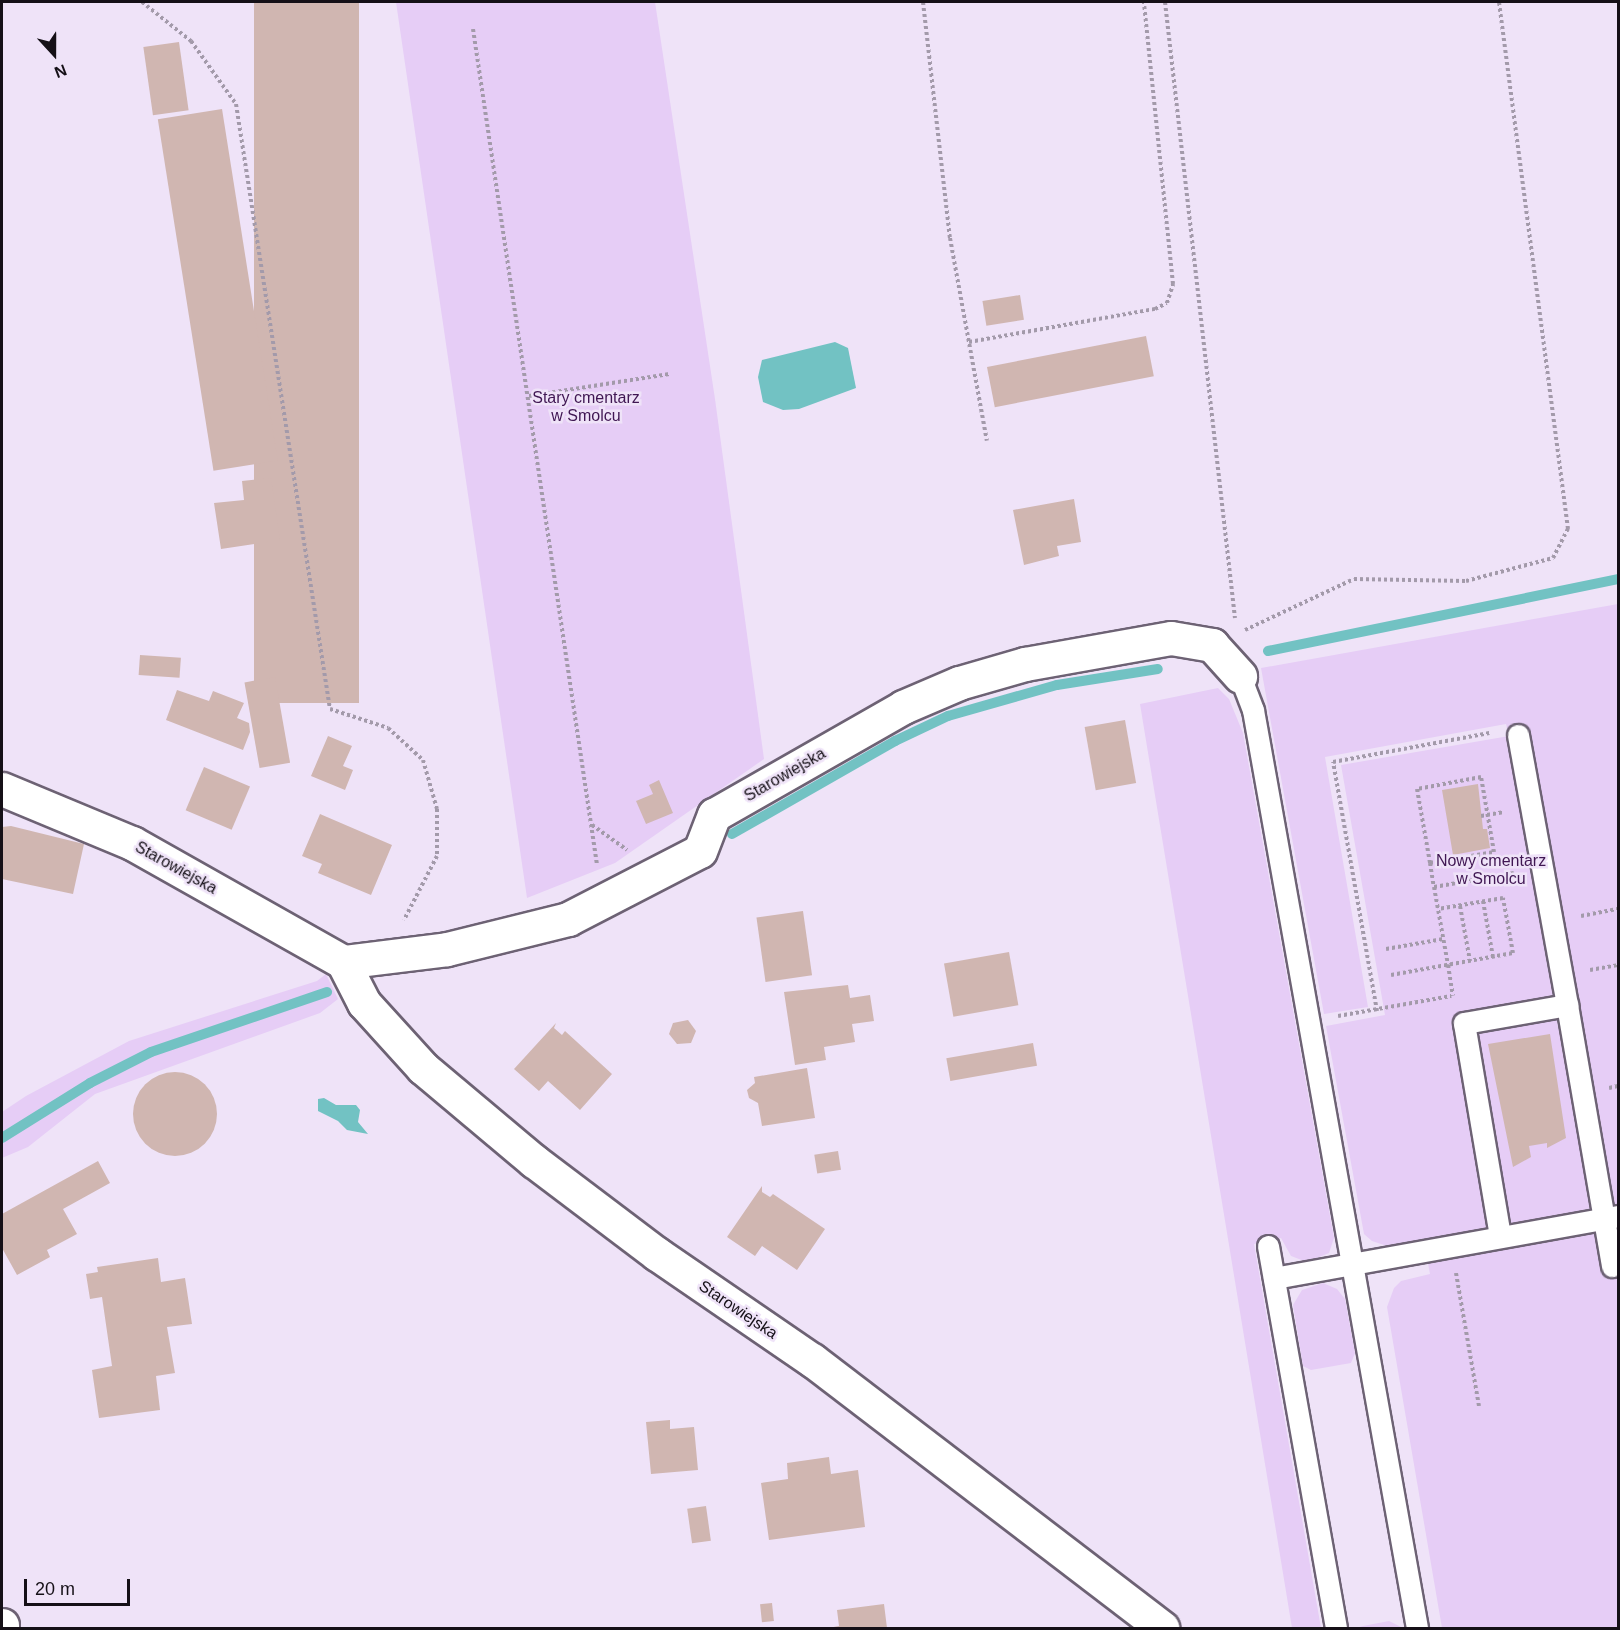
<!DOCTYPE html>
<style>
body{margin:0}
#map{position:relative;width:1620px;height:1630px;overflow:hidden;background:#efe3f8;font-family:Helvetica,sans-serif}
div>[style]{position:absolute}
.green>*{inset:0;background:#e6cdf6}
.water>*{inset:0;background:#72c2c3}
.stream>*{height:10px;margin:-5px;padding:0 5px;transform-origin:5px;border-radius:5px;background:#72c2c3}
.building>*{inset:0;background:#d0b6b1;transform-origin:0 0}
.round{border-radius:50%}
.path>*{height:4px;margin-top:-2px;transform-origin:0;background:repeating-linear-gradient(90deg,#a39aaa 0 3px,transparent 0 6px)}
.roads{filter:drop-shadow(2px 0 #6d6274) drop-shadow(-2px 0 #6d6274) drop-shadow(0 2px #6d6274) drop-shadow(0 -2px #6d6274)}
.lane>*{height:21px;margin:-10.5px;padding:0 10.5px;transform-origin:10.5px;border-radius:10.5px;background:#fff}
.street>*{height:33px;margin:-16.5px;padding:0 16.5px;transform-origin:16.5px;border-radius:16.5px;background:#fff}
span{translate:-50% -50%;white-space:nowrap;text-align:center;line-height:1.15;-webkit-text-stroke:5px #efe3f8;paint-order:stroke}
.park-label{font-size:16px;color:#401753}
.street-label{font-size:16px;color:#151017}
.frame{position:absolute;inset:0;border:3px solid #151017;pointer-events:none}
.north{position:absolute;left:24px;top:24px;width:60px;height:60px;-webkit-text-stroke:4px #efe3f8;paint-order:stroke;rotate:159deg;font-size:16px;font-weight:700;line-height:24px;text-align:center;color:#151017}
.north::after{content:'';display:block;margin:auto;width:21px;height:27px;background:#151017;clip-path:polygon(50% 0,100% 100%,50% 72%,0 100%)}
.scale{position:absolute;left:24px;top:1579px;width:106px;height:27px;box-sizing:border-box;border:3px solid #151017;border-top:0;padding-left:8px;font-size:18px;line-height:21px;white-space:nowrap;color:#151017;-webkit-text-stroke:4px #efe3f8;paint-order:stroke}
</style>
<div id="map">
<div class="green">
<i style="clip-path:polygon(396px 2px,655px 2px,715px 399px,764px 759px,615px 863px,527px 898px)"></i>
<i style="clip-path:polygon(1618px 604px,1618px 1628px,1442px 1628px,1387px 1307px,1394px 1288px,1401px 1281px,1430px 1274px,1424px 1242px,1390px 1247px,1372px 1241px,1364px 1234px,1326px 1026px,1385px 1015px,1341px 765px,1509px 736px,1506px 724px,1325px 757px,1368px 1007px,1324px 1014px,1261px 668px)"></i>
<i style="clip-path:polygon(1218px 688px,1229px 699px,1243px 733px,1334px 1238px,1329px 1253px,1307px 1262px,1291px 1256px,1281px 1238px,1254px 1244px,1321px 1628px,1292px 1628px,1140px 704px)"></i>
<i style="clip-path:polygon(326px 974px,338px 999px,320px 1013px,95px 1094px,28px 1147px,2px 1158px,2px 1112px,26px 1096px,129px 1041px,317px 981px)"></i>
<i style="clip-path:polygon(1323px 1283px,1337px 1289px,1345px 1299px,1355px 1353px,1351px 1363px,1311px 1370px,1303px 1366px,1293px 1305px,1302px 1290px)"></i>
<i style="clip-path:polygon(1389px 1621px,1403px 1628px,1356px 1628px,1363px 1626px)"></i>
</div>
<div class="water">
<i style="clip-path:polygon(835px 342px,848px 348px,856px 388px,799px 409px,783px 410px,763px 402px,758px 377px,762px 360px)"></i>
<i style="clip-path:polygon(324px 1098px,336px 1105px,356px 1105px,360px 1110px,358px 1122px,368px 1134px,347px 1130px,338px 1121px,318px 1111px,318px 1099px)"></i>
</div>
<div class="stream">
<i style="left:1268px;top:651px;width:357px;rotate:-11.6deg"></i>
<i style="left:732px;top:834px;width:188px;rotate:-29.7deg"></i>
<i style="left:895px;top:741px;width:59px;rotate:-25.3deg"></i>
<i style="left:948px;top:716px;width:113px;rotate:-15.9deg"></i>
<i style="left:1057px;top:685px;width:102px;rotate:-9deg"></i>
<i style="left:2px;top:1138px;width:104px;rotate:-32deg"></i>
<i style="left:90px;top:1083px;width:68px;rotate:-26.9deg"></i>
<i style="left:151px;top:1052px;width:186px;rotate:-18.8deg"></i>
</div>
<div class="building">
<i style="left:254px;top:2px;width:105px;height:701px"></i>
<i style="left:179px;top:42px;width:69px;height:36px;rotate:82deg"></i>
<i style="left:222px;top:109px;width:356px;height:65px;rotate:81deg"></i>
<i style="left:1020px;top:295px;width:25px;height:38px;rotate:81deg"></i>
<i style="left:1146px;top:336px;width:41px;height:162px;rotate:79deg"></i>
<i style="clip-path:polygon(271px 478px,280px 540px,221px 549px,214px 503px,244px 500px,242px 481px)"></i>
<i style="clip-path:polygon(1074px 499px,1081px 542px,1057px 546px,1059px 556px,1024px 565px,1013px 510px)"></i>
<i style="left:140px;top:655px;width:41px;height:20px;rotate:4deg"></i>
<i style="left:275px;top:677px;width:87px;height:31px;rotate:80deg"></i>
<i style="clip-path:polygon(177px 690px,209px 701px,213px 691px,244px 703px,237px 718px,249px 723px,250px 732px,243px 750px,166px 720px)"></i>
<i style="left:1125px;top:720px;width:64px;height:41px;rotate:80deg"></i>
<i style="clip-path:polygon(328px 736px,352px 746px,343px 766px,353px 770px,345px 790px,311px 776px)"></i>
<i style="left:204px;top:767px;width:50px;height:47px;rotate:23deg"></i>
<i style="clip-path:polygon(659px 780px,673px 813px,646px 824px,636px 801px,653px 794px,649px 785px)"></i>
<i style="clip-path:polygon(1478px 784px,1483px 829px,1487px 829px,1490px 848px,1453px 855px,1442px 790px)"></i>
<i style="clip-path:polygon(320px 814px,392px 845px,371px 895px,318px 873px,322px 864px,302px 856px)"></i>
<i style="clip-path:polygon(11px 826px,84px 844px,73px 894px,2px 879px,2px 827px)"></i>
<i style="left:803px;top:911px;width:65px;height:47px;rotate:82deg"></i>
<i style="left:1009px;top:952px;width:54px;height:66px;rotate:80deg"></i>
<i style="clip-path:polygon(848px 985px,850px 998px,870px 995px,874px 1021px,852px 1024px,855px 1042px,824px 1047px,826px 1060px,795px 1065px,784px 992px)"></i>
<i style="clip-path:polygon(688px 1020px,696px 1031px,691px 1043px,677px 1044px,669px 1034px,673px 1023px)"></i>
<i style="clip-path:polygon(556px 1023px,554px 1028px,562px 1035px,565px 1031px,612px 1074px,580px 1110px,548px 1081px,539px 1091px,514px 1069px)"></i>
<i style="clip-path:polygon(1550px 1034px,1566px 1138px,1547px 1148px,1547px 1143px,1529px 1146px,1531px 1157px,1513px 1167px,1488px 1044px)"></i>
<i style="left:1033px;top:1043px;width:23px;height:88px;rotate:80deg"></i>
<i style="clip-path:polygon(807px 1068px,815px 1118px,762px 1126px,758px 1103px,749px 1098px,747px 1090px,755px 1083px,754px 1077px)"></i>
<i class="round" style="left:133px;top:1072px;width:84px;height:84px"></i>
<i style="left:838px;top:1151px;width:19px;height:24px;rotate:81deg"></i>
<i style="clip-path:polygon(98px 1161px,110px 1183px,63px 1209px,77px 1234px,47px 1250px,50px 1257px,17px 1275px,2px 1248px,2px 1214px)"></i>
<i style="clip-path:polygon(762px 1186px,762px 1192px,770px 1197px,773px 1194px,825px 1229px,797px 1270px,762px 1246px,755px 1256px,727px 1237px)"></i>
<i style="clip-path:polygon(158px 1258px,161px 1282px,185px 1278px,192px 1324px,167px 1327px,175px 1373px,156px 1376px,160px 1410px,99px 1418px,92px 1370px,112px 1366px,102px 1297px,90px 1299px,86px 1274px,98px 1272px,97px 1267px)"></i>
<i style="clip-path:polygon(670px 1420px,670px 1429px,694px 1427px,698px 1470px,651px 1474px,646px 1422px)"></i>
<i style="clip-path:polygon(829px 1457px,831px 1474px,858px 1470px,865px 1527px,769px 1540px,761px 1483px,788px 1479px,787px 1463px)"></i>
<i style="left:706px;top:1506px;width:35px;height:19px;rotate:82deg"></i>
<i style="left:772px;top:1603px;width:18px;height:12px;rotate:84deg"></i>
<i style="clip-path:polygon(884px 1604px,887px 1628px,828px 1628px,839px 1626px,837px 1610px)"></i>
</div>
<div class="path">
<i style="left:142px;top:2px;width:63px;rotate:38.5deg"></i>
<i style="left:191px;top:41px;width:77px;rotate:54.5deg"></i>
<i style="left:236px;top:104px;width:612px;rotate:81.17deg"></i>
<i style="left:330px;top:709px;width:61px;rotate:18.1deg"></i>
<i style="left:388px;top:728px;width:47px;rotate:42.4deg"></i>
<i style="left:423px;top:760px;width:51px;rotate:74.1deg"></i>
<i style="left:437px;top:809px;width:47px;rotate:90deg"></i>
<i style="left:437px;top:856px;width:72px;rotate:117.3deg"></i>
<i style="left:923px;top:2px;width:238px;rotate:83.5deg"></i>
<i style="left:950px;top:238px;width:206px;rotate:79.7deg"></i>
<i style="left:1165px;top:2px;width:620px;rotate:83.52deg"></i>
<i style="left:473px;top:29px;width:845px;rotate:81.56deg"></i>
<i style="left:969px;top:342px;width:189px;rotate:-10.1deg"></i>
<i style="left:1155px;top:309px;width:13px;rotate:-27deg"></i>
<i style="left:1167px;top:303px;width:20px;rotate:-72deg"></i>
<i style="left:1173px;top:284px;width:283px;rotate:-95.9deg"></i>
<i style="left:529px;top:396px;width:142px;rotate:-8.9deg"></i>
<i style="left:1245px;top:630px;width:120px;rotate:-25.1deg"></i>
<i style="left:1354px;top:579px;width:112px;rotate:1deg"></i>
<i style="left:1466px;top:581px;width:90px;rotate:-14.8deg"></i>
<i style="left:1553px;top:558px;width:33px;rotate:-63deg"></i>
<i style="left:1568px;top:529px;width:531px;rotate:-97.46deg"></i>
<i style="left:1481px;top:816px;width:22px;rotate:-10deg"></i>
<i style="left:592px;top:825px;width:43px;rotate:35.5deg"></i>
<i style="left:1430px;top:863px;width:65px;rotate:-9.8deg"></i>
<i style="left:1494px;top:852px;width:76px;rotate:-99.8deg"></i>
<i style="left:1481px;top:777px;width:65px;rotate:169.4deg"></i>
<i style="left:1417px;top:789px;width:75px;rotate:80deg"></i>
<i style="left:1430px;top:863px;width:24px;rotate:81deg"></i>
<i style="left:1434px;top:887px;width:79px;rotate:79.8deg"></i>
<i style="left:1448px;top:965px;width:31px;rotate:81deg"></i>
<i style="left:1434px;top:887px;width:81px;rotate:-9.9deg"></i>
<i style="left:1483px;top:901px;width:57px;rotate:79.9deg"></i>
<i style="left:1460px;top:906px;width:56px;rotate:79.7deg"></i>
<i style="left:1581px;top:916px;width:38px;rotate:-11deg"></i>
<i style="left:1386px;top:949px;width:58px;rotate:-10deg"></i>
<i style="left:1590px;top:970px;width:28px;rotate:-10deg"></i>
<i style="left:1391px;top:975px;width:124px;rotate:-10.2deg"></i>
<i style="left:1513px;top:953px;width:56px;rotate:-100.3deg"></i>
<i style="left:1503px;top:898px;width:66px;rotate:170.4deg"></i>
<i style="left:1377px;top:1011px;width:253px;rotate:-100deg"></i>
<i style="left:1333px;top:762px;width:159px;rotate:-10.5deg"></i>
<i style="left:1338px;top:1016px;width:115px;rotate:-10deg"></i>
<i style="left:1609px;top:1088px;width:9px;rotate:-13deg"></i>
<i style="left:1456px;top:1273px;width:135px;rotate:80.2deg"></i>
</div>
<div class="roads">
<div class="lane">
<i style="left:1240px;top:676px;width:36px;rotate:69deg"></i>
<i style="left:1253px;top:710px;width:933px;rotate:79.87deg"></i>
<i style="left:1518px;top:735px;width:274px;rotate:79.7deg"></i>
<i style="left:1500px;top:1236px;width:216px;rotate:-99.6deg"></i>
<i style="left:1464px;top:1023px;width:105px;rotate:-9.9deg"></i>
<i style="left:1567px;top:1005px;width:265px;rotate:80.2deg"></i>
<i style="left:1268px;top:1246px;width:388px;rotate:79.9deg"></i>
<i style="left:1274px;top:1278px;width:350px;rotate:-10.2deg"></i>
</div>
<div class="street">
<i style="left:2px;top:789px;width:141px;rotate:22.6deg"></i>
<i style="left:132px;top:843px;width:242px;rotate:29.4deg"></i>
<i style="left:343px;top:962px;width:46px;rotate:62.9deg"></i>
<i style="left:364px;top:1003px;width:88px;rotate:47.8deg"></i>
<i style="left:423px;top:1068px;width:145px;rotate:40deg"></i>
<i style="left:534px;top:1161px;width:154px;rotate:37.1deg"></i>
<i style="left:657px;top:1254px;width:188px;rotate:34.4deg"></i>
<i style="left:812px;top:1360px;width:441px;rotate:37.4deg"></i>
<i style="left:343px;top:962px;width:105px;rotate:-7.1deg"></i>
<i style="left:447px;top:949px;width:125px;rotate:-13.9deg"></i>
<i style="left:568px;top:919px;width:148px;rotate:-27.3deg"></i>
<i style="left:700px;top:851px;width:39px;rotate:-69deg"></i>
<i style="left:714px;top:815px;width:218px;rotate:-29.7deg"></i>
<i style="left:903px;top:707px;width:61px;rotate:-23.2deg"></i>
<i style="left:959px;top:683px;width:69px;rotate:-16.1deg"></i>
<i style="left:1025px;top:664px;width:148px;rotate:-10.1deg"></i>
<i style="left:1171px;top:638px;width:42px;rotate:9.7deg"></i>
<i style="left:1212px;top:645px;width:42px;rotate:47.9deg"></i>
<i style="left:2px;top:1625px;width:3px;rotate:90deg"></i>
</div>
</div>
<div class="park-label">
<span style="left:586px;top:407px">Stary cmentarz<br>w Smolcu</span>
<span style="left:1491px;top:870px">Nowy cmentarz<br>w Smolcu</span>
</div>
<div class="street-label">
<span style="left:785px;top:775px;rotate:-30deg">Starowiejska</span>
<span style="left:176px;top:868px;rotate:29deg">Starowiejska</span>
<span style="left:738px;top:1310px;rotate:34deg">Starowiejska</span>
</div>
<div class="frame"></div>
<div class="north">N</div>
<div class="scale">20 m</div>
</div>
